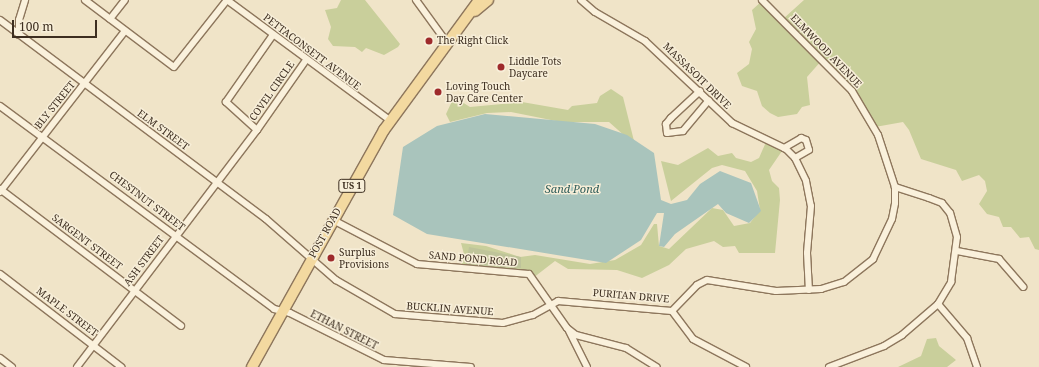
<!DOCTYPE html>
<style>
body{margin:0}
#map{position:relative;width:1039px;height:367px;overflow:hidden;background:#f0e4c8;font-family:"Noto Serif",serif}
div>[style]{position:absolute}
.green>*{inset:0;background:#c9cf9b}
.cemetery>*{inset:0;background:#bfc49a}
.water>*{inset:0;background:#a9c4bc}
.roads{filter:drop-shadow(1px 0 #8d765c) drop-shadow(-1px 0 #8d765c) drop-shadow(0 1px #8d765c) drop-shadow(0 -1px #8d765c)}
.street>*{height:6px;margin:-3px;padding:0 3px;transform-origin:3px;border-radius:3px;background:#faf1dc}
.primary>*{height:10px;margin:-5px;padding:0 5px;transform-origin:5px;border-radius:5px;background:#f3d9a0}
.dots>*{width:11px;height:11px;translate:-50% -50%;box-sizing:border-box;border:2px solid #f7eed8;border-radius:50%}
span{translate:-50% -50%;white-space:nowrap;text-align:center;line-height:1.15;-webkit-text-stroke:3px #f7eed8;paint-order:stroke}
.shield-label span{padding:1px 3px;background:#f7eed8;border:1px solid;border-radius:3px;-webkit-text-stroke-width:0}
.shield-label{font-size:9px;color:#3d2e20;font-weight:700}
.poi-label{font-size:10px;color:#3d2e20}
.left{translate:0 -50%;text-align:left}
.street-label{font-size:10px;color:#3d2e20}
.water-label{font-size:11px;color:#2f5d5a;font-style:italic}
.scale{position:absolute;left:12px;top:20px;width:85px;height:18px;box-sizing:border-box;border:2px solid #3d2e20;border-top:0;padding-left:5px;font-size:12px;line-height:14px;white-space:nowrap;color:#3d2e20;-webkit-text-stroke:3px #f7eed8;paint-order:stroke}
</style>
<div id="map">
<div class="green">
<i style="clip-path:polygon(341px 0,365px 0,400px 44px,398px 47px,384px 55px,366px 48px,362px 52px,355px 47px,333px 46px,328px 39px,331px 27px,325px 10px,337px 8px)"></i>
<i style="clip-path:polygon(804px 0,1039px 0,1039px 250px,1035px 249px,1029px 237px,1020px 238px,1011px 227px,1003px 227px,999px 217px,987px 214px,979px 204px,987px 191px,985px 181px,979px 175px,962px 181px,956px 170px,921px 159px,909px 130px,903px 122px,875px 127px,822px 60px,807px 77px,810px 105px,802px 107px,797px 114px,778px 117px,770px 113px,762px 106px,757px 91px,742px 86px,737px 73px,749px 64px,752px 49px,749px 42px,756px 29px,752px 10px,762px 1px,783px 19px)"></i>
<i style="clip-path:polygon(611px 89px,623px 97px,635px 145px,609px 122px,561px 122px,511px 112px,487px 113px,450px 122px,446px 114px,454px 97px,470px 107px,522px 102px,568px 110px,572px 106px,597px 103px,600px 96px)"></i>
<i style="clip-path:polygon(766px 142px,782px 151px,769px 170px,772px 181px,779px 188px,780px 200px,775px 253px,739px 253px,735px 246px,723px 247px,714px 241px,686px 249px,669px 265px,642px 278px,617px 270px,568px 269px,555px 261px,533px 278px,529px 274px,461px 267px,464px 254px,461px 243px,486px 246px,520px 257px,535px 255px,590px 264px,615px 260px,641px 245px,654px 224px,657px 224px,659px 246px,669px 249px,712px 208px,723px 210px,734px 226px,750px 223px,760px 210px,757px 191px,745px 171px,722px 165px,712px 168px,671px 201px,661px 161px,678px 165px,708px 148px,718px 156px,732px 153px,736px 158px,751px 162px,759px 158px)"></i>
<i style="clip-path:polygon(936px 338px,939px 346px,956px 360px,947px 367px,898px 367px,921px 356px,927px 339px)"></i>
</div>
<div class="cemetery">
<i style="clip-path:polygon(469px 247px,521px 257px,521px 268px,466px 265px)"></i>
</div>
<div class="water">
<i style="clip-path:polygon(485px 114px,595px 124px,627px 135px,654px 153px,661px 200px,671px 204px,687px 200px,700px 184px,720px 171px,751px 183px,761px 211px,749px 223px,726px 213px,718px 204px,675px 234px,664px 247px,659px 246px,664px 213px,657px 213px,641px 240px,606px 263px,427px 234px,393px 215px,403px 147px,437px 126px)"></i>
</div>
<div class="roads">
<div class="street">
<i style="left:85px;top:0;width:111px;rotate:37deg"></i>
<i style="left:174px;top:67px;width:85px;rotate:-51.7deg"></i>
<i style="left:227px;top:0;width:204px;rotate:36.4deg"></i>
<i style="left:416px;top:0;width:54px;rotate:54deg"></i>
<i style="left:581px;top:0;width:18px;rotate:41deg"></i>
<i style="left:595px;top:12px;width:58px;rotate:30.1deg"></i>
<i style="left:645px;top:41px;width:120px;rotate:43.3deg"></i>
<i style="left:732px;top:123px;width:60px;rotate:25.7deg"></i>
<i style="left:786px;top:149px;width:13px;rotate:45deg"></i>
<i style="left:795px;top:158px;width:25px;rotate:64deg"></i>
<i style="left:806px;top:181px;width:25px;rotate:79deg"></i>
<i style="left:811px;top:206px;width:47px;rotate:94.9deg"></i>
<i style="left:807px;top:253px;width:37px;rotate:87deg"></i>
<i style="left:110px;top:19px;width:24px;rotate:-52deg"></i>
<i style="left:0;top:20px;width:332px;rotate:36.8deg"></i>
<i style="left:266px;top:219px;width:93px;rotate:41.1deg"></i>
<i style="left:336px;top:280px;width:68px;rotate:30deg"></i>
<i style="left:395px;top:314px;width:108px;rotate:4.8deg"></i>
<i style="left:503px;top:323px;width:31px;rotate:-15deg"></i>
<i style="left:533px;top:315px;width:29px;rotate:-29deg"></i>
<i style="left:558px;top:301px;width:114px;rotate:5deg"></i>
<i style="left:672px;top:311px;width:36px;rotate:-46deg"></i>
<i style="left:697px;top:285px;width:11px;rotate:-27deg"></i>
<i style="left:707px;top:280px;width:70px;rotate:9.1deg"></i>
<i style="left:776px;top:291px;width:45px;rotate:-2.5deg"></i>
<i style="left:821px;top:289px;width:24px;rotate:-17deg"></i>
<i style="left:844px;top:282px;width:37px;rotate:-38deg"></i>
<i style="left:873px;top:259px;width:44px;rotate:-64.6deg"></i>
<i style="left:892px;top:219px;width:16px;rotate:-79deg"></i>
<i style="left:895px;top:203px;width:16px;rotate:-90deg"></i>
<i style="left:895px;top:187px;width:55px;rotate:-108.1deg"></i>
<i style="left:878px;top:135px;width:51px;rotate:-120.6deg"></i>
<i style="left:852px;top:91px;width:128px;rotate:-134.7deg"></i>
<i style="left:19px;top:35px;width:15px;rotate:-90deg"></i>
<i style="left:19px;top:20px;width:21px;rotate:-73deg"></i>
<i style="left:700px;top:91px;width:40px;rotate:137deg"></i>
<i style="left:671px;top:118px;width:8px;rotate:130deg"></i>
<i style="left:666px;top:124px;width:9px;rotate:84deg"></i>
<i style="left:667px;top:133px;width:16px;rotate:-7deg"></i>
<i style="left:683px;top:131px;width:40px;rotate:-50deg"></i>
<i style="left:0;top:106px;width:341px;rotate:36.5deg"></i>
<i style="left:274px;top:309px;width:16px;rotate:14deg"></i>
<i style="left:290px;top:313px;width:105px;rotate:26.6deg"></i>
<i style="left:384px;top:360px;width:87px;rotate:4.6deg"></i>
<i style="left:257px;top:130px;width:42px;rotate:-137.9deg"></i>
<i style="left:226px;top:102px;width:82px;rotate:-55deg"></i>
<i style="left:784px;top:148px;width:20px;rotate:-30deg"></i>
<i style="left:801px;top:138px;width:5px;rotate:22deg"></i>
<i style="left:806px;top:140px;width:10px;rotate:73deg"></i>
<i style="left:809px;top:150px;width:16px;rotate:150deg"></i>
<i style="left:0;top:189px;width:227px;rotate:37.1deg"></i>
<i style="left:0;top:192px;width:204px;rotate:-52.2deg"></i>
<i style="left:333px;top:220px;width:95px;rotate:27.6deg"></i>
<i style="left:417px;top:264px;width:112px;rotate:5.1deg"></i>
<i style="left:529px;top:274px;width:66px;rotate:54.9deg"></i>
<i style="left:567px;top:328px;width:11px;rotate:38deg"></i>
<i style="left:576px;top:335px;width:52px;rotate:14.6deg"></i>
<i style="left:626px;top:348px;width:36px;rotate:32deg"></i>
<i style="left:957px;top:251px;width:43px;rotate:10.8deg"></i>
<i style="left:999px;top:259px;width:37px;rotate:49deg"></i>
<i style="left:0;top:274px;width:153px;rotate:37.5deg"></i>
<i style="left:938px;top:304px;width:45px;rotate:49.5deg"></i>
<i style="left:967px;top:338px;width:31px;rotate:71deg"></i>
<i style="left:672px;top:311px;width:35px;rotate:53deg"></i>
<i style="left:693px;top:339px;width:60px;rotate:27.8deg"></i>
<i style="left:569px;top:331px;width:40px;rotate:63.4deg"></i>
<i style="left:0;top:358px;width:15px;rotate:37deg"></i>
<i style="left:77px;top:367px;width:298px;rotate:-52.8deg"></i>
<i style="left:257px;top:130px;width:85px;rotate:-55deg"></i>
<i style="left:829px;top:367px;width:59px;rotate:-20.9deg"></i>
<i style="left:884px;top:346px;width:21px;rotate:-31deg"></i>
<i style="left:902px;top:335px;width:48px;rotate:-40.7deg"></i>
<i style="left:938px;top:304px;width:26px;rotate:-59deg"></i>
<i style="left:951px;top:282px;width:45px;rotate:-82.4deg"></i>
<i style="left:957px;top:237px;width:25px;rotate:-106deg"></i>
<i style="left:950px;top:213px;width:13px;rotate:-129deg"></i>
<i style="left:942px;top:203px;width:14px;rotate:-159deg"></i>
<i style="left:929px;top:198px;width:36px;rotate:-162deg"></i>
</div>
<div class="primary">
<i style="left:475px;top:11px;width:17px;rotate:-40deg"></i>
<i style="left:252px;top:367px;width:271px;rotate:-60.9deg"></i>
<i style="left:384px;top:130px;width:161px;rotate:-53.8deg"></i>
</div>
</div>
<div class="dots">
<i style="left:429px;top:41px;background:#9e2a2b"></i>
<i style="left:501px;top:67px;background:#9e2a2b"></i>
<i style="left:438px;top:92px;background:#9e2a2b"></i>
<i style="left:331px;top:258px;background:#9e2a2b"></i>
</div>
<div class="shield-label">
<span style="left:352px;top:186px">US 1</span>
</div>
<div class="poi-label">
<span class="left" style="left:437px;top:41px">The Right Click</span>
<span class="left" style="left:509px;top:67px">Liddle Tots<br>Daycare</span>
<span class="left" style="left:446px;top:92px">Loving Touch<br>Day Care Center</span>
<span class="left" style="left:339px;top:258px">Surplus<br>Provisions</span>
</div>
<div class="street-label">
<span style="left:826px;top:51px;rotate:46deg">ELMWOOD AVENUE</span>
<span style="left:312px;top:52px;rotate:37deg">PETTACONSETT AVENUE</span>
<span style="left:697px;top:76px;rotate:44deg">MASSASOIT DRIVE</span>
<span style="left:272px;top:91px;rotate:-55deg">COVEL CIRCLE</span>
<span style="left:55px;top:105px;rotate:-51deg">BLY STREET</span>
<span style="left:163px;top:130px;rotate:36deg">ELM STREET</span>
<span style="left:147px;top:201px;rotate:37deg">CHESTNUT STREET</span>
<span style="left:325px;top:233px;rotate:-61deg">POST ROAD</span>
<span style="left:87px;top:242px;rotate:37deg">SARGENT STREET</span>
<span style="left:473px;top:259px;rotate:5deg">SAND POND ROAD</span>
<span style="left:144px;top:261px;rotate:-53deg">ASH STREET</span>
<span style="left:631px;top:296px;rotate:5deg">PURITAN DRIVE</span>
<span style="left:450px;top:309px;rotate:4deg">BUCKLIN AVENUE</span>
<span style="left:67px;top:312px;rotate:37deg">MAPLE STREET</span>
<span style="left:344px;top:330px;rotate:27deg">ETHAN STREET</span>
</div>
<div class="water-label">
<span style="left:572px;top:189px">Sand Pond</span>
</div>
<div class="scale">100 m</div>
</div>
